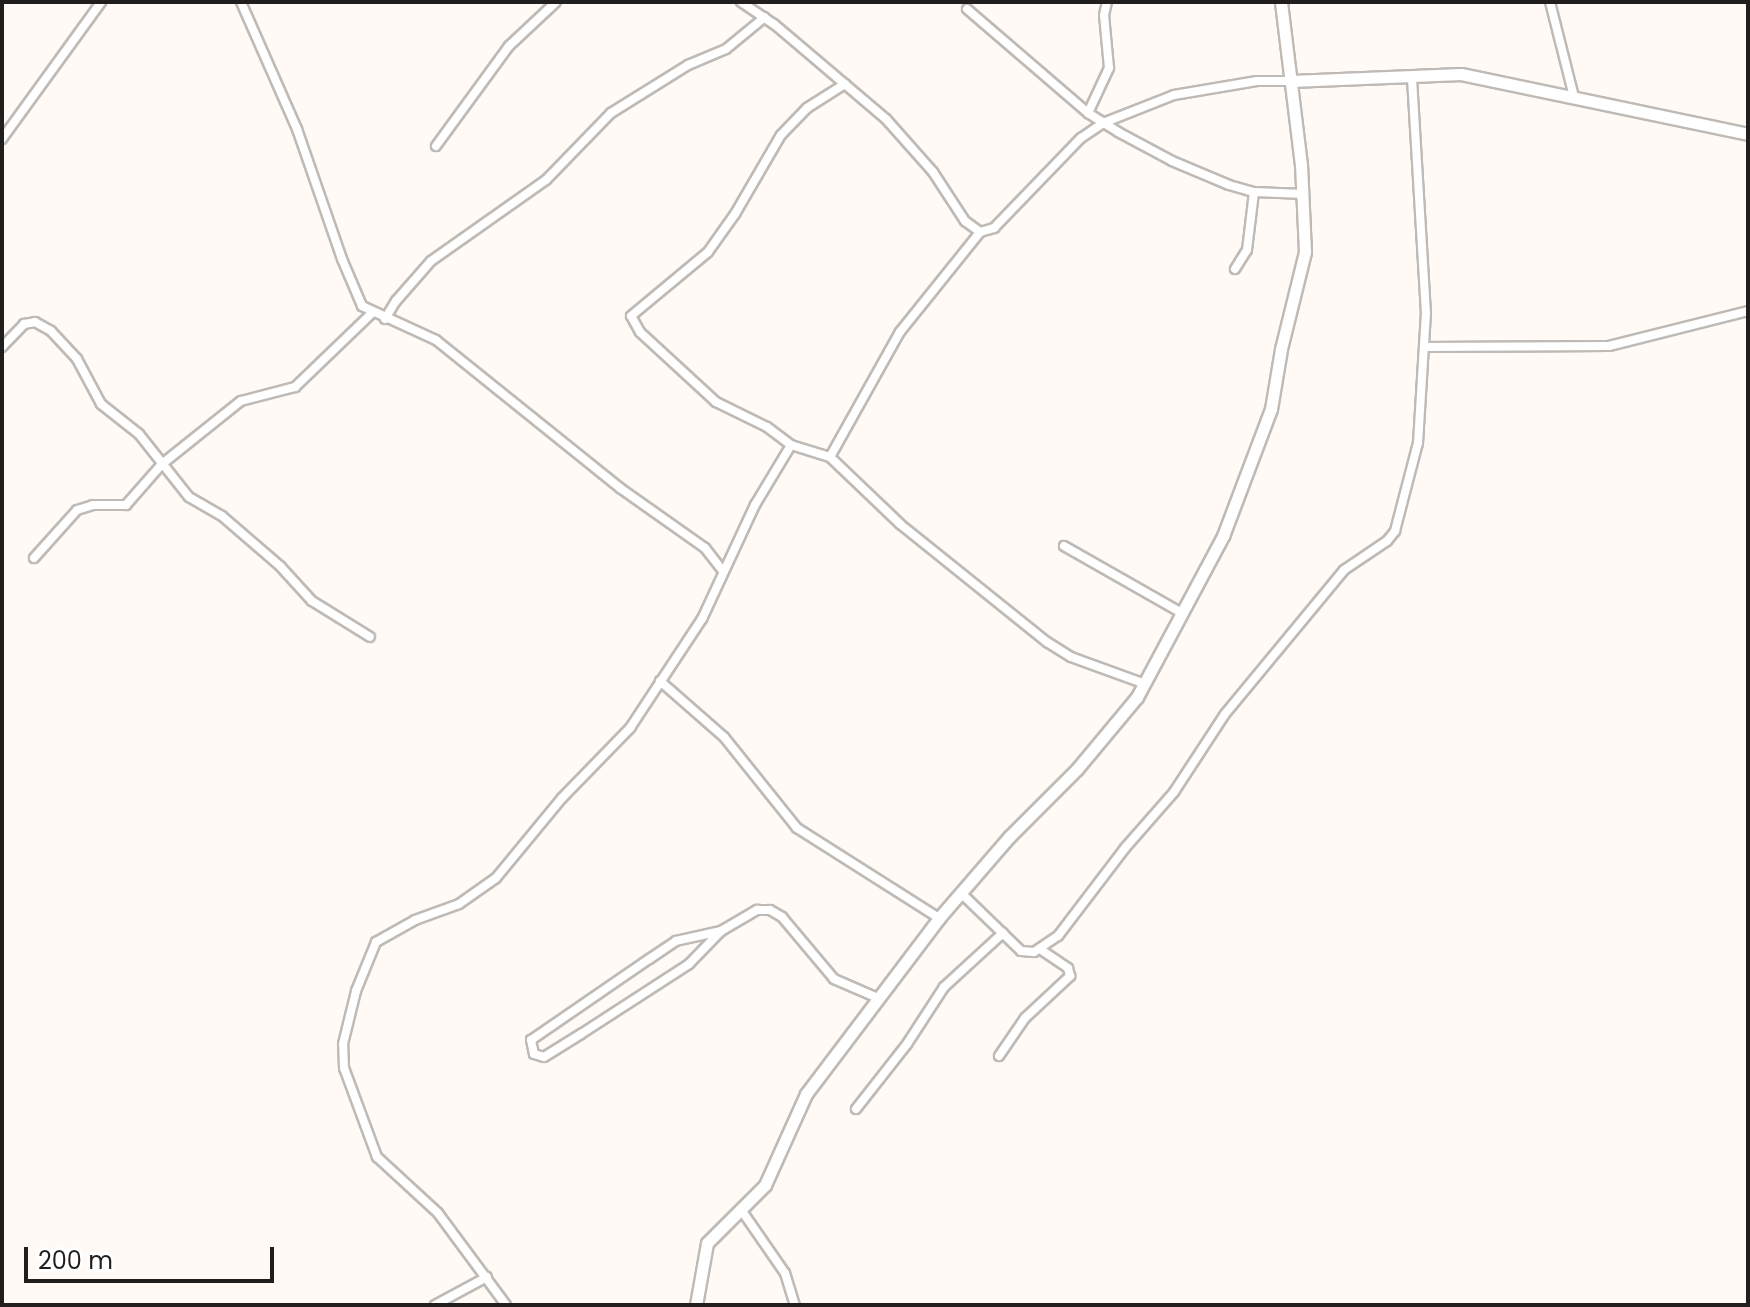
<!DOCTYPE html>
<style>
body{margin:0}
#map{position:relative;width:1750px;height:1307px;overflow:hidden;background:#fffaf5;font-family:Poppins,sans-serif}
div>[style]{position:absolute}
.roads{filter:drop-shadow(2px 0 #bfbab5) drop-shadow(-2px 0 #bfbab5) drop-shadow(0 2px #bfbab5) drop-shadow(0 -2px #bfbab5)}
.street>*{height:8px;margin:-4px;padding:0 4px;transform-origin:4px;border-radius:4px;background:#fff}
.secondary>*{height:11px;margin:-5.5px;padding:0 5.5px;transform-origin:5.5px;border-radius:5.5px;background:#fff}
span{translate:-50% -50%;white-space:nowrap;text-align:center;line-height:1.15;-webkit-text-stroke:8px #fff;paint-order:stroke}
.frame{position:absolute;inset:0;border:4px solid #211f1d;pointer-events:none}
.scale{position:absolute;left:24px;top:1247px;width:250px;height:36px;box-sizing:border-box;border:4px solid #211f1d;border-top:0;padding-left:10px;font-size:24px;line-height:28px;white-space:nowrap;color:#211f1d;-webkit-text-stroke:6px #fff;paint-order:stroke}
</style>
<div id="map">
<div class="roads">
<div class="street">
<i style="left:241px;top:2px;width:139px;rotate:66.2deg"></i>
<i style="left:297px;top:129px;width:138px;rotate:70.9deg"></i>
<i style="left:342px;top:259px;width:51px;rotate:66.9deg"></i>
<i style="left:362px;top:306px;width:81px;rotate:24.7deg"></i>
<i style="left:436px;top:340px;width:236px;rotate:38.8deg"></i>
<i style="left:620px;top:488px;width:104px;rotate:35.2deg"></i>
<i style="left:705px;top:548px;width:29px;rotate:52deg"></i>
<i style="left:741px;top:2px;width:40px;rotate:34deg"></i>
<i style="left:774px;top:24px;width:147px;rotate:40.3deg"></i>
<i style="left:886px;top:119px;width:71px;rotate:48.4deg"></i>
<i style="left:933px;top:172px;width:59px;rotate:56.9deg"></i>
<i style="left:965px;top:221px;width:19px;rotate:36deg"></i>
<i style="left:980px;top:232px;width:15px;rotate:-16deg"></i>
<i style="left:994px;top:228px;width:125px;rotate:-46deg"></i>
<i style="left:1081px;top:138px;width:27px;rotate:-34deg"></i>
<i style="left:1103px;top:123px;width:76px;rotate:-21.5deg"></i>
<i style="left:1174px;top:95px;width:84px;rotate:-9.6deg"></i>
<i style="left:1257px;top:81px;width:34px"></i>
<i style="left:1550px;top:2px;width:98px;rotate:75.8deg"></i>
<i style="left:967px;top:9px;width:160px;rotate:40.7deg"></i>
<i style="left:1088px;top:113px;width:36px;rotate:32deg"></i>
<i style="left:1118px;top:132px;width:61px;rotate:28.2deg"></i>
<i style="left:1172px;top:161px;width:62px;rotate:22.8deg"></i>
<i style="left:1229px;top:185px;width:26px;rotate:16deg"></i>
<i style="left:1254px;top:192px;width:50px;rotate:2.3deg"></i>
<i style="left:1088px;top:113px;width:50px;rotate:-65deg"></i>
<i style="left:1109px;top:68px;width:53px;rotate:-95.4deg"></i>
<i style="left:1104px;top:15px;width:13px;rotate:-77deg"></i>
<i style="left:2px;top:139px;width:169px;rotate:-54.1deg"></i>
<i style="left:436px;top:146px;width:124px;rotate:-53.9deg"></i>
<i style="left:509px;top:46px;width:64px;rotate:-43.1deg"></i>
<i style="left:1235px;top:269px;width:22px;rotate:-58deg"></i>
<i style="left:1247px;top:250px;width:58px;rotate:-83.1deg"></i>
<i style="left:385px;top:319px;width:21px;rotate:-59deg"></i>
<i style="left:396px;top:301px;width:53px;rotate:-48.8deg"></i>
<i style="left:431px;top:261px;width:141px;rotate:-35.2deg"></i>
<i style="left:546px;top:180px;width:93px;rotate:-45.9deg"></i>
<i style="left:611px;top:113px;width:91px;rotate:-31.9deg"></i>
<i style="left:688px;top:65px;width:41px;rotate:-22.8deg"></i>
<i style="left:726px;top:49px;width:50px;rotate:-39.4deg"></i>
<i style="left:2px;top:347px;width:32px;rotate:-46deg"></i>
<i style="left:24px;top:324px;width:11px;rotate:-10deg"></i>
<i style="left:35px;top:322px;width:18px;rotate:29deg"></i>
<i style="left:51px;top:331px;width:38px;rotate:47deg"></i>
<i style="left:77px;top:359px;width:51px;rotate:61.9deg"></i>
<i style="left:101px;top:404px;width:48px;rotate:38.3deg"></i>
<i style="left:139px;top:434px;width:80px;rotate:51.6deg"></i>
<i style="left:189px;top:497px;width:38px;rotate:30deg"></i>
<i style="left:222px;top:516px;width:77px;rotate:40.8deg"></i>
<i style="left:280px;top:566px;width:47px;rotate:47.6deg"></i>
<i style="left:312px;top:601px;width:68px;rotate:31.8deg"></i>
<i style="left:1424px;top:347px;width:185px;rotate:-0.3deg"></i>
<i style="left:1609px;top:346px;width:143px;rotate:-14.1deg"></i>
<i style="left:791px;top:445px;width:41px;rotate:17.1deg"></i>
<i style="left:830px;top:457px;width:143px;rotate:-60.8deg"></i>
<i style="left:900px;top:332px;width:128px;rotate:-51.3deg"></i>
<i style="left:830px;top:457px;width:97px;rotate:43.7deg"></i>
<i style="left:900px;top:524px;width:189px;rotate:38.8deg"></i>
<i style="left:1047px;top:642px;width:28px;rotate:32deg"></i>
<i style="left:1071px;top:657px;width:79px;rotate:20deg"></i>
<i style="left:1064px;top:546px;width:136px;rotate:29.6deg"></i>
<i style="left:34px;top:558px;width:64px;rotate:-48.1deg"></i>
<i style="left:77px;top:510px;width:17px;rotate:-17deg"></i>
<i style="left:93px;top:505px;width:33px"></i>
<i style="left:126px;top:505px;width:55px;rotate:-48.7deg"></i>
<i style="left:162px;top:464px;width:101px;rotate:-38.6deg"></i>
<i style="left:241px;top:401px;width:56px;rotate:-14.5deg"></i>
<i style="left:295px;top:387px;width:107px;rotate:-43.9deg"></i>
<i style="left:660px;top:681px;width:85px;rotate:41.2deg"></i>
<i style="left:724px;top:737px;width:117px;rotate:51.3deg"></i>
<i style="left:797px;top:828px;width:168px;rotate:32.4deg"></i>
<i style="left:961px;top:893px;width:83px;rotate:44deg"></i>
<i style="left:1021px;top:951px;width:13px;rotate:4deg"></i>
<i style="left:1034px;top:952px;width:29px;rotate:-34deg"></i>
<i style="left:1058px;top:936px;width:111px;rotate:-52.7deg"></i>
<i style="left:1125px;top:848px;width:74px;rotate:-48.8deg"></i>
<i style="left:1174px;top:792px;width:93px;rotate:-56.8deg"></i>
<i style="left:1225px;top:714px;width:187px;rotate:-50.4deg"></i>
<i style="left:1344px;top:570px;width:52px;rotate:-34deg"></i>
<i style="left:1387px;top:541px;width:13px;rotate:-51deg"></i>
<i style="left:1395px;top:531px;width:91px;rotate:-75.4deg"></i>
<i style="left:1418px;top:443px;width:129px;rotate:-86.5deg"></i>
<i style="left:1426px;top:314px;width:239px;rotate:-93.4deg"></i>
<i style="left:721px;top:931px;width:46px;rotate:167.5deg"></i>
<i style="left:676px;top:941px;width:32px;rotate:146deg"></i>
<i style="left:649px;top:959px;width:143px;rotate:145.5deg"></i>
<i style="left:531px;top:1040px;width:14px;rotate:78deg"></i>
<i style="left:534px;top:1054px;width:10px;rotate:17deg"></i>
<i style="left:544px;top:1057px;width:44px;rotate:-31.9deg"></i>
<i style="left:581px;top:1034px;width:129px;rotate:-32.9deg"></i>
<i style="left:689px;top:964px;width:46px;rotate:-45.9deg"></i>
<i style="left:721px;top:931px;width:42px;rotate:-30.3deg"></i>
<i style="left:757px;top:910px;width:13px"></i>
<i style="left:770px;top:910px;width:14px;rotate:30deg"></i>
<i style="left:782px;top:917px;width:81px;rotate:50deg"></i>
<i style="left:834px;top:979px;width:48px;rotate:23.4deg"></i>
<i style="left:999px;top:1056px;width:46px;rotate:-55.6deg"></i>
<i style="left:1025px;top:1018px;width:62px;rotate:-43deg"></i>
<i style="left:1070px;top:976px;width:8px;rotate:-104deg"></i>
<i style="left:1068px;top:968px;width:34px;rotate:-146deg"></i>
<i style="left:856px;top:1109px;width:83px;rotate:-51.9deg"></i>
<i style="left:907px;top:1044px;width:68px;rotate:-57deg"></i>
<i style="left:944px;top:987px;width:80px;rotate:-42.5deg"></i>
<i style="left:742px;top:1211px;width:75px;rotate:55.3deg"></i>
<i style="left:785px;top:1273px;width:34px;rotate:73deg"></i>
<i style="left:435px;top:1305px;width:59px;rotate:-28.3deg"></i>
<i style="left:506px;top:1305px;width:114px;rotate:-126.5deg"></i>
<i style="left:438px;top:1213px;width:83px;rotate:-137.4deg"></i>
<i style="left:377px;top:1157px;width:95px;rotate:-110.3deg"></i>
<i style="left:344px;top:1068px;width:24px;rotate:-92deg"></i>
<i style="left:343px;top:1044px;width:55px;rotate:-76.2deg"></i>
<i style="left:356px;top:991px;width:53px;rotate:-67.8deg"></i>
<i style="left:376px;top:942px;width:45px;rotate:-29.4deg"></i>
<i style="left:415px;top:920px;width:47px;rotate:-20deg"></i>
<i style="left:459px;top:904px;width:45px;rotate:-35.1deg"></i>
<i style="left:496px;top:878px;width:104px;rotate:-50.5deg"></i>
<i style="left:562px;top:798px;width:98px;rotate:-45.8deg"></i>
<i style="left:630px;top:728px;width:131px;rotate:-56.6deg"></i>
<i style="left:702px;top:619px;width:126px;rotate:-65.1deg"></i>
<i style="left:755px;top:505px;width:70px;rotate:-59deg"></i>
<i style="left:791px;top:445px;width:30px;rotate:-143deg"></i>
<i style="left:767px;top:427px;width:57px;rotate:-153.9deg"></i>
<i style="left:716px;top:402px;width:103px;rotate:-137.4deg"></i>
<i style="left:640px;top:332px;width:18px;rotate:-119deg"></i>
<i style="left:631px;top:316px;width:100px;rotate:-39.7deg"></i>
<i style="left:708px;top:252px;width:47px;rotate:-54.6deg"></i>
<i style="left:735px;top:214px;width:91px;rotate:-59.8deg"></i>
<i style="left:781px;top:135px;width:37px;rotate:-46deg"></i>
<i style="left:807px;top:108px;width:45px;rotate:-32.3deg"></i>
</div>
<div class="secondary">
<i style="left:1291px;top:81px;width:170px;rotate:-2.4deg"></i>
<i style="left:1461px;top:74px;width:293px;rotate:11.8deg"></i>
<i style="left:696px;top:1305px;width:63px;rotate:-79.9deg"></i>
<i style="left:707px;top:1243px;width:82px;rotate:-45deg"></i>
<i style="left:765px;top:1185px;width:100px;rotate:-65.7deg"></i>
<i style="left:806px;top:1094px;width:221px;rotate:-52.9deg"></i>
<i style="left:939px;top:918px;width:107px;rotate:-49.2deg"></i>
<i style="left:1009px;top:837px;width:96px;rotate:-45deg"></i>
<i style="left:1077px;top:769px;width:94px;rotate:-50.2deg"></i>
<i style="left:1137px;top:697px;width:183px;rotate:-61.9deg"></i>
<i style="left:1223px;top:536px;width:136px;rotate:-69.3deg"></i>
<i style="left:1271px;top:409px;width:61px;rotate:-80.5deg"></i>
<i style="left:1281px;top:349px;width:100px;rotate:-76.1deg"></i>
<i style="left:1305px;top:252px;width:87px;rotate:-92.6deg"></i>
<i style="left:1301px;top:165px;width:164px;rotate:-97deg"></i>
</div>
</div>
<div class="frame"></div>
<div class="scale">200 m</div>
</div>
